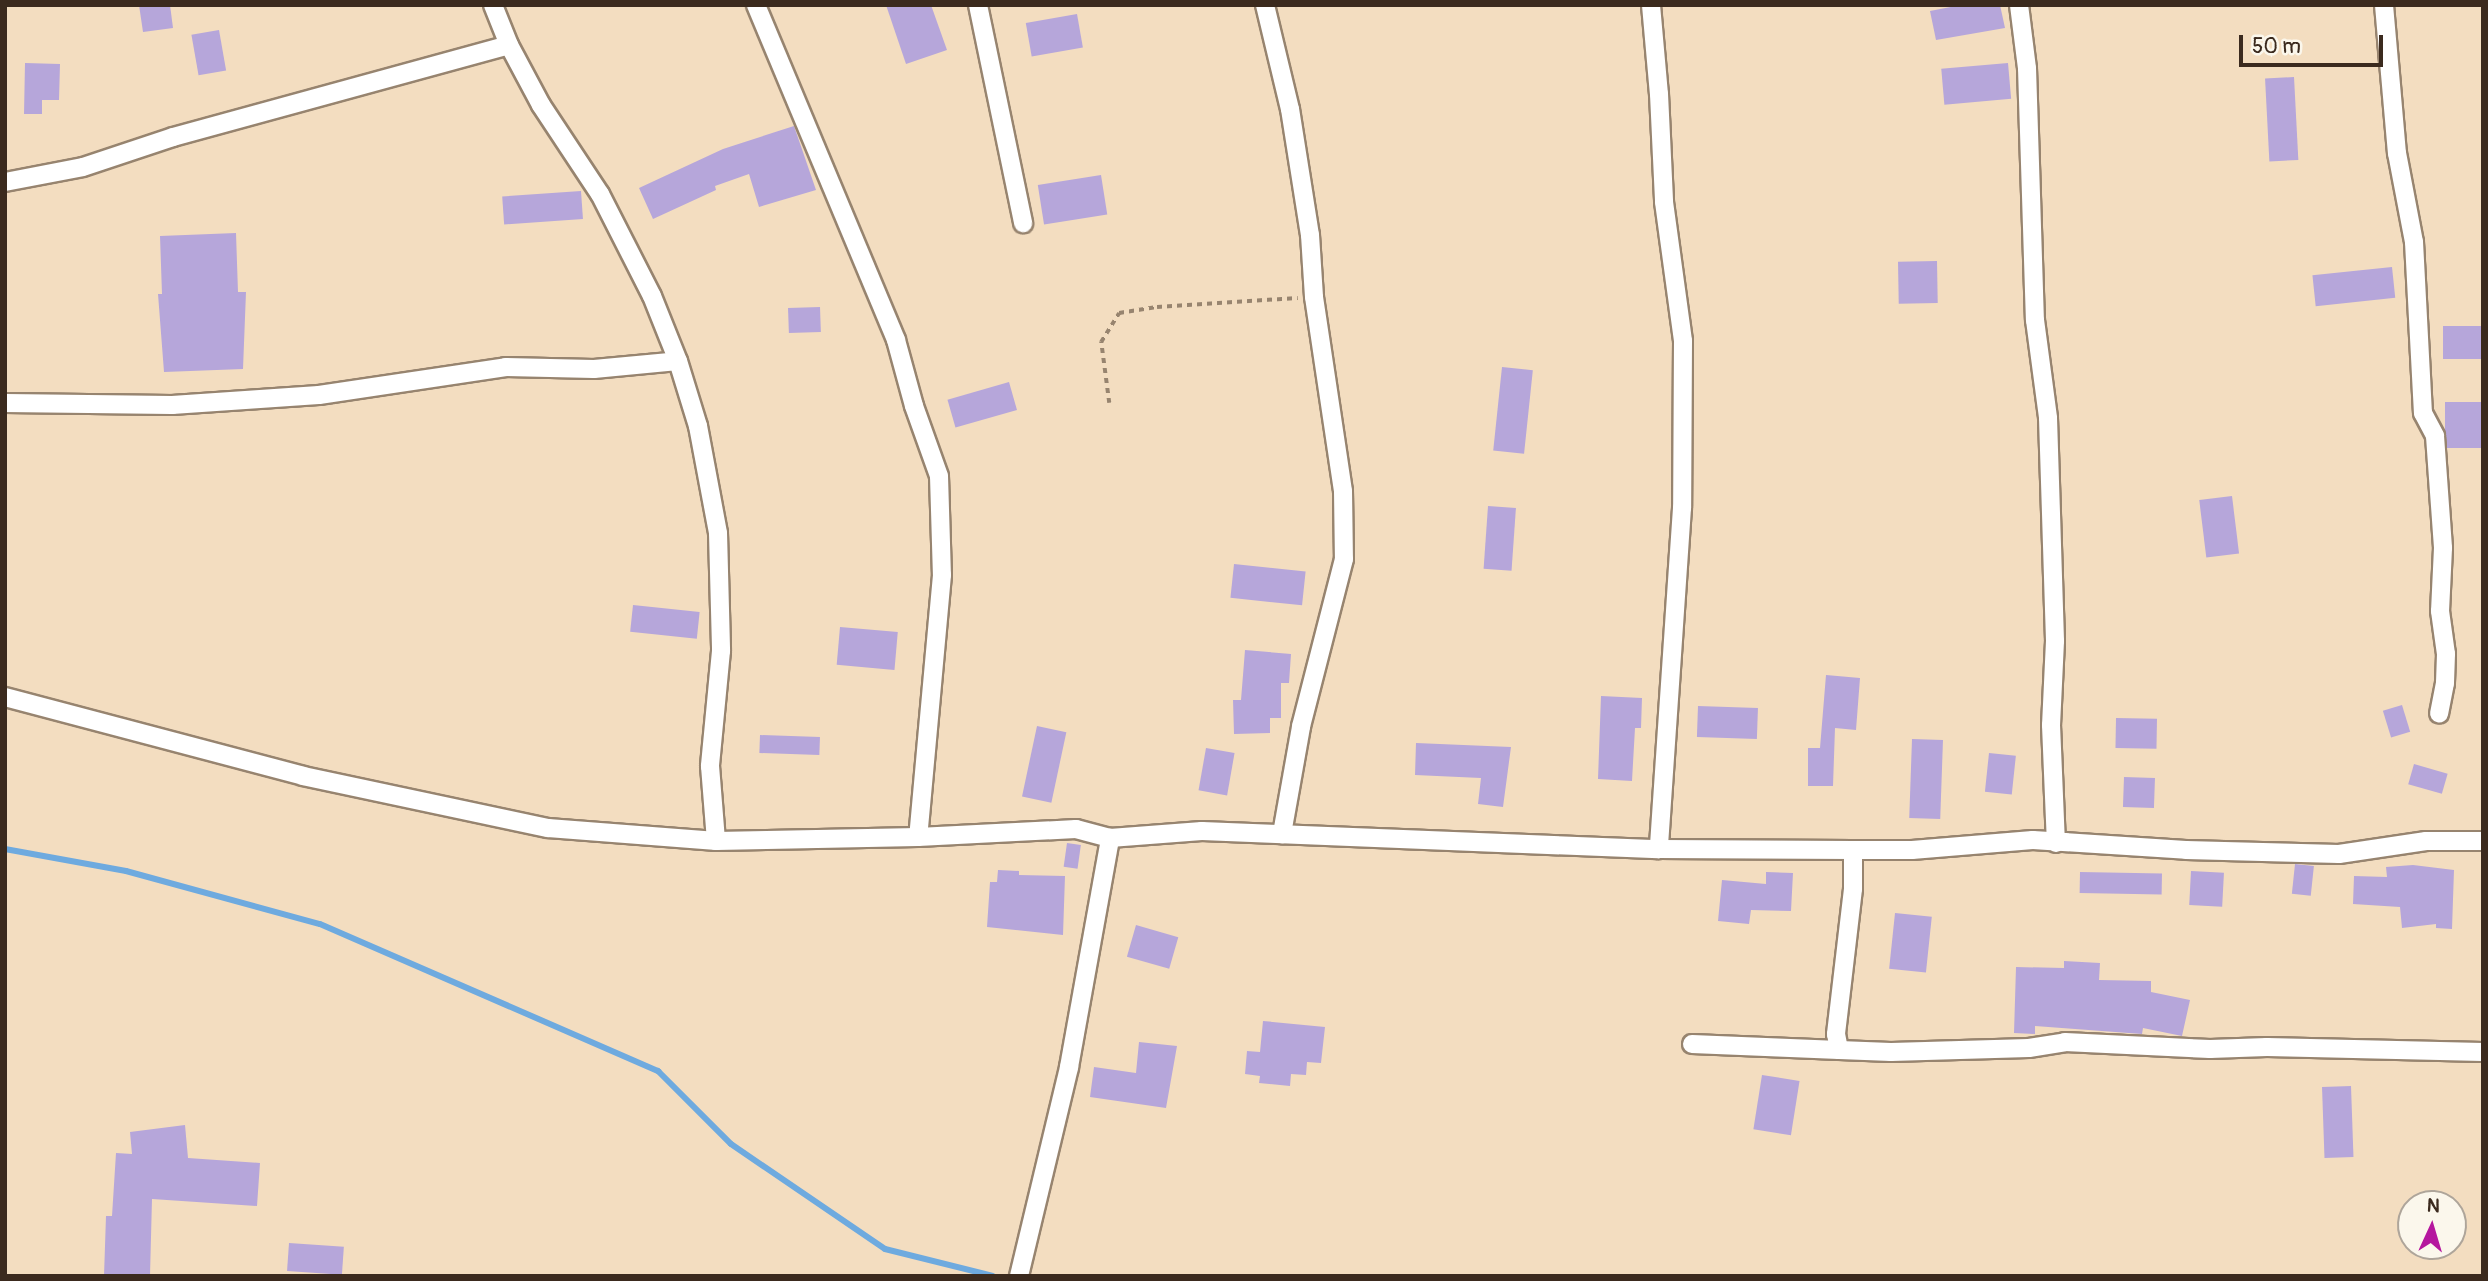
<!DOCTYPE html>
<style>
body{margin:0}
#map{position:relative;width:2488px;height:1281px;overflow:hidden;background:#f3ddc0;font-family:Pangolin,sans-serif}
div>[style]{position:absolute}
.stream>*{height:6px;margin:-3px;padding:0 3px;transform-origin:3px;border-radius:3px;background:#6eaadf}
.building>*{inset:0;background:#b6a6da;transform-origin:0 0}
.path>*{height:3.5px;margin-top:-1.75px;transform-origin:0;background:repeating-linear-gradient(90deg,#97846f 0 5px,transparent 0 10px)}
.roads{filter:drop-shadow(2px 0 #97846f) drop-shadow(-2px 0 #97846f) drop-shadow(0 2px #97846f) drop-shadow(0 -2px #97846f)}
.minor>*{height:18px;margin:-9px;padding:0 9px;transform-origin:9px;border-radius:9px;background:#fff}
span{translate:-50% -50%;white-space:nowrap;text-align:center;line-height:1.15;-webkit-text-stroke:5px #fbf7ec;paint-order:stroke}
.frame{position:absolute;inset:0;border:7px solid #3b2a1e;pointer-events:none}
.north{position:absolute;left:2397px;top:1190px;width:70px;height:70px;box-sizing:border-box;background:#fbf7ec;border:2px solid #aea59a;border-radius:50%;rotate:4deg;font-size:19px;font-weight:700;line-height:28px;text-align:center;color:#3b2a1e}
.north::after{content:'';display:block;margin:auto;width:24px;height:32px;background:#b5179e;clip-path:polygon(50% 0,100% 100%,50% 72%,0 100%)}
.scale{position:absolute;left:2239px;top:35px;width:144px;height:32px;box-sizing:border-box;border:4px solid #3b2a1e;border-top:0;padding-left:9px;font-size:21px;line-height:24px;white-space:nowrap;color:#3b2a1e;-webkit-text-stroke:5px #fbf7ec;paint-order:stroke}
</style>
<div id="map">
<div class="stream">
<i style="left:5px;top:849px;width:123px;rotate:10.3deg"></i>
<i style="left:126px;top:871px;width:201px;rotate:15.3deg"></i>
<i style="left:320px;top:924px;width:369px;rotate:23.5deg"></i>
<i style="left:658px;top:1071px;width:103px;rotate:45deg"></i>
<i style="left:731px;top:1144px;width:186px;rotate:34.3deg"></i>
<i style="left:885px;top:1249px;width:111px;rotate:14deg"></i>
</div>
<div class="building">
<i style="clip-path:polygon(139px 5px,170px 5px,173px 28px,143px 32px)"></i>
<i style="clip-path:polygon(886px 5px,931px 5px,947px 50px,906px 64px)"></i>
<i style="clip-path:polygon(1961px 5px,2000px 5px,2005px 28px,1936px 40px,1930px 11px)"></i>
<i style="left:1077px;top:14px;width:34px;height:52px;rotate:80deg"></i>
<i style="left:219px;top:30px;width:41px;height:28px;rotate:80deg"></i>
<i style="clip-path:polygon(25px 63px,60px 64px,59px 100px,42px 100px,42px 114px,24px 114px)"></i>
<i style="left:2008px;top:63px;width:36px;height:67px;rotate:85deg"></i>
<i style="left:2294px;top:77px;width:83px;height:29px;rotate:87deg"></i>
<i style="clip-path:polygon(794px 126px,816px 190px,759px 207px,749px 174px,715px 186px,716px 190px,653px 219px,639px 188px,723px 149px)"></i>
<i style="left:1101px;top:175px;width:40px;height:64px;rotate:81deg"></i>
<i style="left:581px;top:191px;width:28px;height:79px;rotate:86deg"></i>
<i style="clip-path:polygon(236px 233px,238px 292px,246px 292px,243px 369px,164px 372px,158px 294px,162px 294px,160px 236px)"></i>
<i style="left:1937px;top:261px;width:42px;height:39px;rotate:89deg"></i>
<i style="left:2392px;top:267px;width:31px;height:80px;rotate:84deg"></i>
<i style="left:820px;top:307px;width:25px;height:32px;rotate:88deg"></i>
<i style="left:2483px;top:326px;width:33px;height:40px;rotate:90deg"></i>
<i style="left:1502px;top:367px;width:31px;height:84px;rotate:6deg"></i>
<i style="left:1009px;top:382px;width:29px;height:64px;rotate:74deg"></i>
<i style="left:2483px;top:402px;width:46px;height:38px;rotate:90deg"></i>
<i style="left:2232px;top:496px;width:58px;height:33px;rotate:83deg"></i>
<i style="left:1488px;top:506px;width:28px;height:63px;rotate:4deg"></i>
<i style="left:1234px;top:564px;width:72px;height:34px;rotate:6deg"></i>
<i style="left:633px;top:605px;width:67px;height:27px;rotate:6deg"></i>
<i style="left:840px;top:627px;width:58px;height:38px;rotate:5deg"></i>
<i style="clip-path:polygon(1245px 650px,1291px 654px,1289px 683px,1281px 683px,1281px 718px,1270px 718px,1270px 733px,1234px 734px,1233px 700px,1241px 700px)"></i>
<i style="clip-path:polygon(1826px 675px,1860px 678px,1856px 730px,1835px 728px,1833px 786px,1808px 786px,1808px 748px,1820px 748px)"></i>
<i style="clip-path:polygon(1601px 696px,1642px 698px,1641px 728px,1635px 728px,1632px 781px,1598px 779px)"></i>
<i style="left:2402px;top:705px;width:28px;height:20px;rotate:73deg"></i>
<i style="left:1698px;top:706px;width:60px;height:31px;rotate:2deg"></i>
<i style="left:2116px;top:718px;width:41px;height:30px;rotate:1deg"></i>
<i style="left:1037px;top:726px;width:30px;height:72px;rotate:12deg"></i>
<i style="left:760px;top:735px;width:60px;height:18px;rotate:2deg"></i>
<i style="left:1912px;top:739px;width:31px;height:79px;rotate:2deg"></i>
<i style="clip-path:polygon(1416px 743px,1511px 747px,1503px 807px,1478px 804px,1481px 778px,1415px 775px)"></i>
<i style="left:1206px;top:748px;width:29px;height:43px;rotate:10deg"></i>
<i style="left:1989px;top:753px;width:27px;height:39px;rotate:6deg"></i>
<i style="left:2414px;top:764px;width:35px;height:21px;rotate:16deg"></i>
<i style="left:2124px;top:777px;width:31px;height:30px;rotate:2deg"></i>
<i style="left:1067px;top:843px;width:14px;height:24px;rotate:8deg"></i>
<i style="left:2295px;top:864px;width:19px;height:30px;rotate:6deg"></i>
<i style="clip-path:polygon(2413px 865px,2454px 870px,2452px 929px,2436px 928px,2436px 924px,2402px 928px,2400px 907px,2353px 904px,2354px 876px,2387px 877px,2386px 867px)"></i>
<i style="clip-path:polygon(998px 870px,1019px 871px,1019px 875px,1065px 876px,1063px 935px,987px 927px,990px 882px,997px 882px)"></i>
<i style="left:2191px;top:871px;width:33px;height:34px;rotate:3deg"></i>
<i style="clip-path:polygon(1766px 872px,1793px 873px,1791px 911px,1751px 910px,1749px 924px,1718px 921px,1722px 880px,1766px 884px)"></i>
<i style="left:2080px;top:872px;width:82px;height:21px;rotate:1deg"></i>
<i style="left:1895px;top:913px;width:37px;height:56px;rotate:6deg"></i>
<i style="left:1136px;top:925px;width:44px;height:33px;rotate:16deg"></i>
<i style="clip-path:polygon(2064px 961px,2100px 963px,2099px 980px,2151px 981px,2151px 992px,2190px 1000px,2182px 1036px,2143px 1028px,2142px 1034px,2035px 1026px,2035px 1034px,2014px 1033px,2016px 967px,2064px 968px)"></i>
<i style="clip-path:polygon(1263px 1021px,1325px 1027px,1321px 1063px,1307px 1062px,1306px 1075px,1291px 1074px,1290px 1086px,1259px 1083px,1260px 1076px,1245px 1074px,1247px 1051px,1260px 1052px)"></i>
<i style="clip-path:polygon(1139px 1042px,1177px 1046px,1166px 1108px,1090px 1097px,1094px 1067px,1136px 1073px)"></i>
<i style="left:1762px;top:1075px;width:38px;height:55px;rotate:9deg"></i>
<i style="left:2351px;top:1086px;width:71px;height:29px;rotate:88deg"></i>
<i style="clip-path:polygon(185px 1125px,188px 1158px,260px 1163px,257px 1206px,152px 1199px,150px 1276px,104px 1276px,106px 1216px,112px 1216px,116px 1153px,132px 1154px,130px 1132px)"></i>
<i style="left:289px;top:1243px;width:55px;height:28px;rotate:4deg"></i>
</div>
<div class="path">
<i style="left:1109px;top:403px;width:62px;rotate:-97.5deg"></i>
<i style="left:1101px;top:342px;width:34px;rotate:-58deg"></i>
<i style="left:1119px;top:313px;width:38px;rotate:-9deg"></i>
<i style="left:1157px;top:307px;width:141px;rotate:-3.7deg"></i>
</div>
<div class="roads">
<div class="minor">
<i style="left:493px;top:5px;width:43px;rotate:68.2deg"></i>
<i style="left:509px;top:45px;width:68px;rotate:61.9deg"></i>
<i style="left:541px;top:105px;width:107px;rotate:56.5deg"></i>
<i style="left:600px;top:194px;width:114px;rotate:63deg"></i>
<i style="left:652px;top:296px;width:70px;rotate:68.2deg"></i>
<i style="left:678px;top:361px;width:68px;rotate:72.9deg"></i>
<i style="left:698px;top:426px;width:109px;rotate:79.4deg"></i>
<i style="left:718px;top:533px;width:118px;rotate:88.5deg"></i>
<i style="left:721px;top:651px;width:116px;rotate:95.5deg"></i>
<i style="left:710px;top:766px;width:75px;rotate:85.4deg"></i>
<i style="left:756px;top:5px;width:363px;rotate:67.3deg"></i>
<i style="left:896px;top:340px;width:68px;rotate:74.7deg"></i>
<i style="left:914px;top:406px;width:74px;rotate:70.3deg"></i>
<i style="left:939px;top:476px;width:99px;rotate:88.3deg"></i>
<i style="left:942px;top:575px;width:263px;rotate:95.2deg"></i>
<i style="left:978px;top:5px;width:223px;rotate:78.3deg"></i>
<i style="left:1265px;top:5px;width:107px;rotate:76.5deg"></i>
<i style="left:1290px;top:109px;width:128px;rotate:81deg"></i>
<i style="left:1310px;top:235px;width:62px;rotate:86.3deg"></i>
<i style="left:1314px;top:297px;width:196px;rotate:81.5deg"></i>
<i style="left:1343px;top:491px;width:68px;rotate:89.2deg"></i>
<i style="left:1344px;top:559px;width:173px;rotate:104.4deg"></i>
<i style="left:1301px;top:727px;width:109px;rotate:100.1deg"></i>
<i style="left:1651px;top:5px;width:89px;rotate:84.9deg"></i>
<i style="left:1659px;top:94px;width:108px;rotate:87.3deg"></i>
<i style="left:1664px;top:202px;width:140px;rotate:82.2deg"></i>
<i style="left:1683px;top:341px;width:167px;rotate:90.3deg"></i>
<i style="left:1682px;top:508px;width:342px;rotate:93.9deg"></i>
<i style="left:2019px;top:5px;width:64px;rotate:82.8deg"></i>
<i style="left:2027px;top:68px;width:252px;rotate:88.2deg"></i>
<i style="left:2035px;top:320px;width:99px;rotate:82.4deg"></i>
<i style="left:2048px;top:418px;width:223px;rotate:88.2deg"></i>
<i style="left:2055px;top:641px;width:84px;rotate:92.7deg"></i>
<i style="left:2051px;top:725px;width:118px;rotate:87.6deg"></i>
<i style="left:2384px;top:5px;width:149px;rotate:85deg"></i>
<i style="left:2397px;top:153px;width:91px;rotate:79.2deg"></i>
<i style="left:2414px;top:242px;width:171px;rotate:87deg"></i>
<i style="left:2423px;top:413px;width:26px;rotate:62deg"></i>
<i style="left:2435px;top:436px;width:112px;rotate:85.9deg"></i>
<i style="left:2443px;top:548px;width:63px;rotate:92.7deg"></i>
<i style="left:2440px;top:611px;width:43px;rotate:82.1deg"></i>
<i style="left:2446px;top:654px;width:29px;rotate:92deg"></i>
<i style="left:2445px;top:683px;width:31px;rotate:101deg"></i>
<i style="left:5px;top:182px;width:79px;rotate:-10.9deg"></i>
<i style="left:83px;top:167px;width:95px;rotate:-18.4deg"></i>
<i style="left:173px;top:137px;width:348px;rotate:-15.3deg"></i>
<i style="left:5px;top:403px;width:167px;rotate:0.7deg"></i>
<i style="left:172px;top:405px;width:147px;rotate:-3.9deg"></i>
<i style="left:319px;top:395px;width:189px;rotate:-8.5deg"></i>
<i style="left:506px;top:367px;width:88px;rotate:1.3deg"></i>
<i style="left:594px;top:369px;width:84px;rotate:-5.4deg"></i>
<i style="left:5px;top:697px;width:308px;rotate:14.8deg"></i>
<i style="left:303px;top:776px;width:250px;rotate:12deg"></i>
<i style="left:548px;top:828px;width:169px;rotate:4.4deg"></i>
<i style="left:716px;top:841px;width:202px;rotate:-1.1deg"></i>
<i style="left:918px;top:837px;width:158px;rotate:-2.9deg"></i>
<i style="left:1076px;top:829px;width:35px;rotate:15deg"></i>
<i style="left:1110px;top:838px;width:92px;rotate:-4.4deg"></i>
<i style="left:1202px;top:831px;width:457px;rotate:2.3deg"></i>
<i style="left:1659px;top:849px;width:194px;rotate:0.3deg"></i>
<i style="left:1853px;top:850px;width:59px"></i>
<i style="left:1912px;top:850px;width:121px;rotate:-4.7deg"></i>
<i style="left:2033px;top:840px;width:153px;rotate:3.7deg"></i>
<i style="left:2186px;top:850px;width:153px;rotate:1.5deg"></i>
<i style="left:2339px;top:854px;width:88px;rotate:-8.5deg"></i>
<i style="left:2426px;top:841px;width:57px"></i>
<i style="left:1853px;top:850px;width:39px;rotate:90deg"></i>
<i style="left:1853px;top:889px;width:146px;rotate:96.7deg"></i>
<i style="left:1836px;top:1034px;width:16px;rotate:79deg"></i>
<i style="left:1839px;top:1050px;width:52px;rotate:2.2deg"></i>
<i style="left:1891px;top:1052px;width:138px;rotate:-1.7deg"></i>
<i style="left:2029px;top:1048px;width:36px;rotate:-9deg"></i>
<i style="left:2065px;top:1042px;width:145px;rotate:2.8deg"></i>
<i style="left:2210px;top:1049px;width:57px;rotate:-2deg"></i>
<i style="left:2267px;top:1047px;width:216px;rotate:1.3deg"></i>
<i style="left:1692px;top:1044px;width:147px;rotate:2.3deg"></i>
<i style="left:1019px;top:1276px;width:215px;rotate:-76.5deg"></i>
<i style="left:1069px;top:1067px;width:233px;rotate:-79.8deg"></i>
</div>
</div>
<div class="frame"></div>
<div class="north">N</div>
<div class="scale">50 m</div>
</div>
